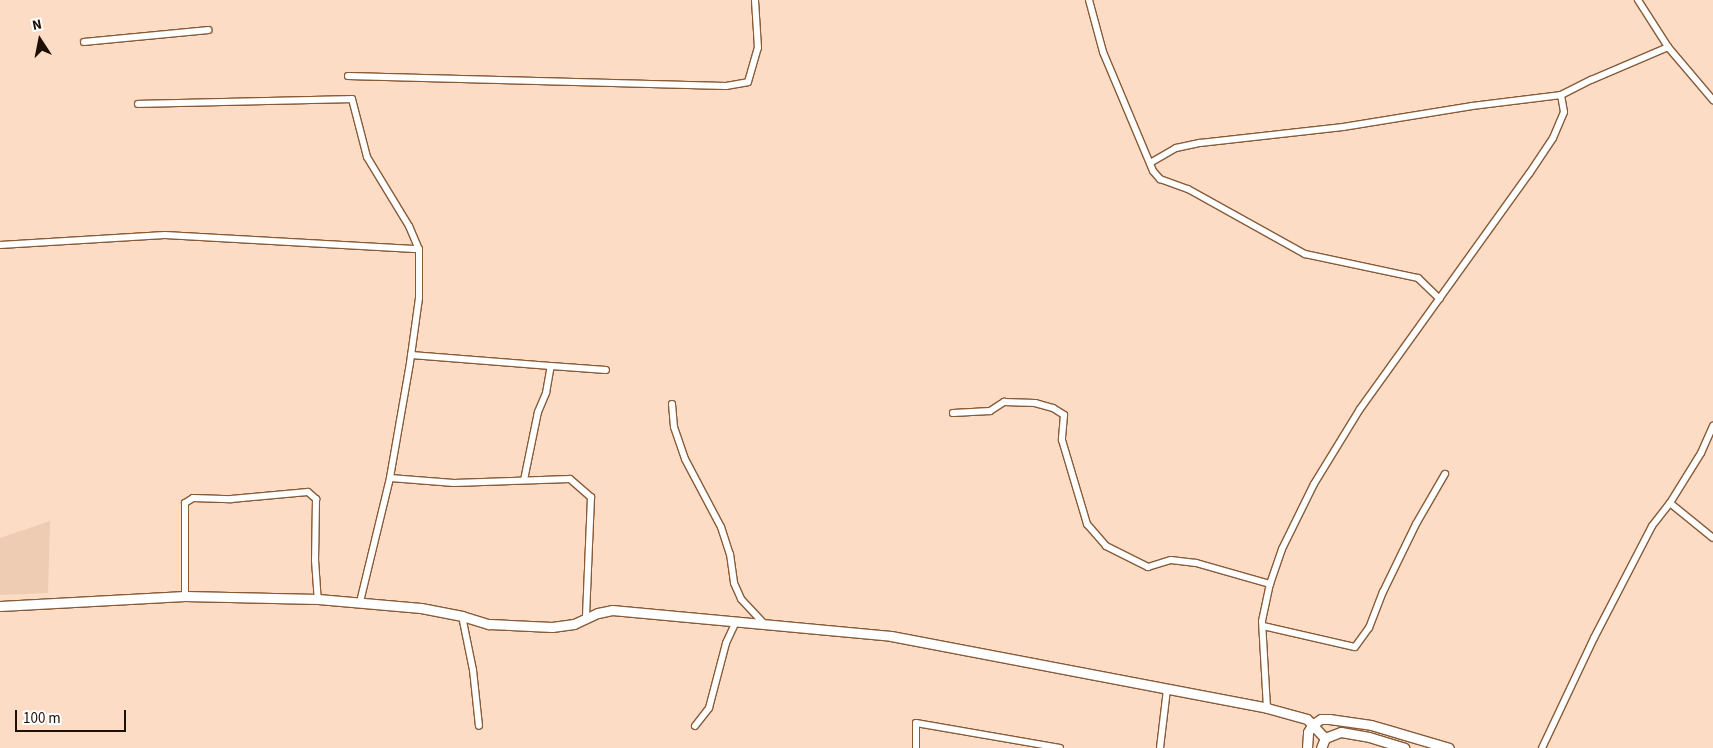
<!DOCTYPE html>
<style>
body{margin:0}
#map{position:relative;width:1713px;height:748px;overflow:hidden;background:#fcdcc5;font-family:"Source Sans 3",sans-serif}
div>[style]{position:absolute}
.built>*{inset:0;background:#eeccb3}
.roads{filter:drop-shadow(1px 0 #885b37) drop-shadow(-1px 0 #885b37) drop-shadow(0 1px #885b37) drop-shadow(0 -1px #885b37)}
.street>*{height:6px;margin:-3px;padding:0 3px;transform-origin:3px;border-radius:3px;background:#fff}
.secondary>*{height:9px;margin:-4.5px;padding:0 4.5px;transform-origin:4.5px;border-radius:4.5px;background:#fff}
span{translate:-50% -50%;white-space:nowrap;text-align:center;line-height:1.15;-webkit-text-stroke:4px #fff;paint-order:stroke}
.north{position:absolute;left:15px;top:15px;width:50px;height:50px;-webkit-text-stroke:4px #fff;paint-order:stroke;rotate:349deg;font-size:14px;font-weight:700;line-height:20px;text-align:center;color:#1f0e02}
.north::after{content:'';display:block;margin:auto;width:18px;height:22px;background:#1f0e02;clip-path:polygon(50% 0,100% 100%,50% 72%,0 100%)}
.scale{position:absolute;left:15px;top:710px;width:111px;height:22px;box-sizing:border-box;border:2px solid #1f0e02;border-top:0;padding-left:6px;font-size:15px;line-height:18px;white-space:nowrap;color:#1f0e02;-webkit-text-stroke:4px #fff;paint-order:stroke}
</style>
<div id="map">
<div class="built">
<i style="clip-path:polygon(50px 521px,48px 593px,0 595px,0 538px)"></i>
</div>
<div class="roads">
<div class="street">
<i style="left:1089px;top:0;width:54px;rotate:74.9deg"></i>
<i style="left:1103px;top:52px;width:129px;rotate:67.2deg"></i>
<i style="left:1153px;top:171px;width:11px;rotate:49deg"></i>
<i style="left:1160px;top:179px;width:30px;rotate:20deg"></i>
<i style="left:1188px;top:189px;width:134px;rotate:29.1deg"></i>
<i style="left:1305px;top:254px;width:116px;rotate:12deg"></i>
<i style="left:1418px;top:278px;width:30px;rotate:44deg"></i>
<i style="left:1638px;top:0;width:56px;rotate:57.4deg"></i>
<i style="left:1668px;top:47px;width:70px;rotate:49.7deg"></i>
<i style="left:84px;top:42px;width:125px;rotate:-5.5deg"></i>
<i style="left:348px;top:76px;width:378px;rotate:1.5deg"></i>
<i style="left:726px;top:86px;width:22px;rotate:-10deg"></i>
<i style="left:748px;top:82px;width:35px;rotate:-74deg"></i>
<i style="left:758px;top:48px;width:48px;rotate:-93.6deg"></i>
<i style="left:138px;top:104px;width:214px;rotate:-1.3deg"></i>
<i style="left:352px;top:99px;width:60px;rotate:75.5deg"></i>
<i style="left:367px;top:157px;width:81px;rotate:58.7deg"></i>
<i style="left:409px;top:226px;width:25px;rotate:67deg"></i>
<i style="left:419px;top:249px;width:49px;rotate:90deg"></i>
<i style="left:419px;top:298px;width:66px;rotate:97.9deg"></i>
<i style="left:410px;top:363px;width:117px;rotate:99.9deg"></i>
<i style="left:390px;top:478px;width:128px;rotate:103.6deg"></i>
<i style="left:1150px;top:163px;width:30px;rotate:-30deg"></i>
<i style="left:1176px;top:148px;width:25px;rotate:-12deg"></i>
<i style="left:1200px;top:143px;width:144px;rotate:-6.4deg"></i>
<i style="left:1343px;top:127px;width:131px;rotate:-9.2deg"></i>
<i style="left:1472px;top:106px;width:90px;rotate:-7deg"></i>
<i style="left:0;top:245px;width:165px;rotate:-3.5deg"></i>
<i style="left:165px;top:235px;width:254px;rotate:3.2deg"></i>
<i style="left:411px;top:355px;width:140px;rotate:4.5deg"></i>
<i style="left:672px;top:404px;width:23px;rotate:85deg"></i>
<i style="left:674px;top:427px;width:34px;rotate:71deg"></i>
<i style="left:685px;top:459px;width:77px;rotate:62.1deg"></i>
<i style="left:721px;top:527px;width:28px;rotate:72deg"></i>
<i style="left:730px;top:554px;width:29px;rotate:82deg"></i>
<i style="left:734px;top:583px;width:17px;rotate:66deg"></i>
<i style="left:741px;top:599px;width:33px;rotate:47deg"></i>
<i style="left:953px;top:413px;width:37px;rotate:-3deg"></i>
<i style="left:990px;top:411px;width:17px;rotate:-33deg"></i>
<i style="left:1004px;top:402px;width:31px;rotate:2deg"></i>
<i style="left:1035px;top:403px;width:19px;rotate:16deg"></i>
<i style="left:1053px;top:408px;width:13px;rotate:32deg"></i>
<i style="left:1064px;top:415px;width:25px;rotate:95deg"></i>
<i style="left:1062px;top:440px;width:88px;rotate:73.4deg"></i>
<i style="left:1087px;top:524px;width:29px;rotate:49deg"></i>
<i style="left:1106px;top:546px;width:47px;rotate:26.6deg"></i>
<i style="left:1148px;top:567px;width:24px;rotate:-17deg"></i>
<i style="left:1171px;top:560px;width:25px;rotate:7deg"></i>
<i style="left:1196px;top:563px;width:77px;rotate:15.8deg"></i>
<i style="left:390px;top:478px;width:64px;rotate:4.5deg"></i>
<i style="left:454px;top:483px;width:116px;rotate:-2deg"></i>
<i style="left:570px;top:479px;width:28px;rotate:41deg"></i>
<i style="left:591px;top:497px;width:121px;rotate:92.4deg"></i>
<i style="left:524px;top:480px;width:69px;rotate:-78.4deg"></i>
<i style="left:538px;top:412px;width:21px;rotate:-67deg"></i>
<i style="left:546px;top:393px;width:27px;rotate:-80deg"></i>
<i style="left:551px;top:366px;width:55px;rotate:4.2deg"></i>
<i style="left:1670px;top:503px;width:55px;rotate:39.1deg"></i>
<i style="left:185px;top:596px;width:93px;rotate:-90deg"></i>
<i style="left:185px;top:503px;width:9px;rotate:-32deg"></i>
<i style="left:193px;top:498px;width:38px;rotate:2deg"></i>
<i style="left:231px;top:499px;width:77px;rotate:-5.2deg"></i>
<i style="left:308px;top:492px;width:11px;rotate:41deg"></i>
<i style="left:316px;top:499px;width:61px;rotate:90.9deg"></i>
<i style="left:315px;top:560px;width:39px;rotate:86deg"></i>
<i style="left:462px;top:616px;width:55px;rotate:78.5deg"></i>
<i style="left:473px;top:670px;width:56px;rotate:83.9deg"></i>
<i style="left:1263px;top:626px;width:94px;rotate:12.9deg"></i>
<i style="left:1355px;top:647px;width:24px;rotate:-54deg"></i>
<i style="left:1369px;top:628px;width:39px;rotate:-69deg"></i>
<i style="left:1383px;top:592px;width:76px;rotate:-64.1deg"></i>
<i style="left:1416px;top:524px;width:58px;rotate:-59.9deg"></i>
<i style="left:1267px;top:708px;width:87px;rotate:-93.3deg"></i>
<i style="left:1262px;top:621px;width:38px;rotate:-78deg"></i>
<i style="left:1270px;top:584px;width:37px;rotate:-71deg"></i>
<i style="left:1282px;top:549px;width:72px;rotate:-63.8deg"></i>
<i style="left:1314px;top:484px;width:88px;rotate:-58.5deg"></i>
<i style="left:1360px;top:409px;width:289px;rotate:-54.3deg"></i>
<i style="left:1529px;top:174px;width:43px;rotate:-56.3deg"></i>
<i style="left:1553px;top:138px;width:28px;rotate:-67deg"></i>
<i style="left:1564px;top:112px;width:17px;rotate:-100deg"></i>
<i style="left:1561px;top:95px;width:34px;rotate:-27deg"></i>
<i style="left:1591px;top:80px;width:84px;rotate:-23.2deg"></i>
<i style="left:695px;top:726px;width:23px;rotate:-52deg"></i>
<i style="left:709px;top:708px;width:67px;rotate:-75.3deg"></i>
<i style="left:726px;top:643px;width:23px;rotate:-65deg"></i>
<i style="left:916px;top:748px;width:25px;rotate:-90deg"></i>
<i style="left:916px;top:723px;width:146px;rotate:9.8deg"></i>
<i style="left:1160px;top:748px;width:59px;rotate:-83.2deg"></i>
<i style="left:1542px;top:748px;width:122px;rotate:-64.7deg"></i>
<i style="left:1594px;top:638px;width:126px;rotate:-62.6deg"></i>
<i style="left:1652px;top:526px;width:29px;rotate:-52deg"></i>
<i style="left:1670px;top:503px;width:59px;rotate:-58.2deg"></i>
<i style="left:1701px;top:453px;width:30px;rotate:-66deg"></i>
</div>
<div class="secondary">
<i style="left:0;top:606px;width:185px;rotate:-3.1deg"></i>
<i style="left:185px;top:596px;width:133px;rotate:1.3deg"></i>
<i style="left:318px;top:599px;width:103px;rotate:5deg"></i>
<i style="left:421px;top:608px;width:42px;rotate:11deg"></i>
<i style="left:462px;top:616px;width:28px;rotate:17deg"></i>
<i style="left:489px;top:624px;width:63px;rotate:2.7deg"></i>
<i style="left:552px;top:627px;width:22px;rotate:-8deg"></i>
<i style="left:574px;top:624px;width:26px;rotate:-25deg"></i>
<i style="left:598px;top:613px;width:14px;rotate:-12deg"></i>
<i style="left:612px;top:610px;width:280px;rotate:5.3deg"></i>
<i style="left:891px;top:636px;width:383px;rotate:10.8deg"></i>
<i style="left:1267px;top:708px;width:41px;rotate:15.4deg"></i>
<i style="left:1307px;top:719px;width:26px;rotate:47deg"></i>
<i style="left:1307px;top:748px;width:16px;rotate:-86deg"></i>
<i style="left:1308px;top:732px;width:9px;rotate:-58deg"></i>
<i style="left:1313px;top:724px;width:9px;rotate:-32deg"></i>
<i style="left:1321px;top:719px;width:8px"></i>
<i style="left:1329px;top:719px;width:42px;rotate:8.1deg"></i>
<i style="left:1371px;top:725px;width:81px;rotate:16.4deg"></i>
<i style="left:1321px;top:748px;width:11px;rotate:-68deg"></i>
<i style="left:1325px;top:738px;width:17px;rotate:-21deg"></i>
<i style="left:1341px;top:732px;width:28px;rotate:10deg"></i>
<i style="left:1369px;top:737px;width:37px;rotate:17deg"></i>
</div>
</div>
<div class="north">N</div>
<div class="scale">100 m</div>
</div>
